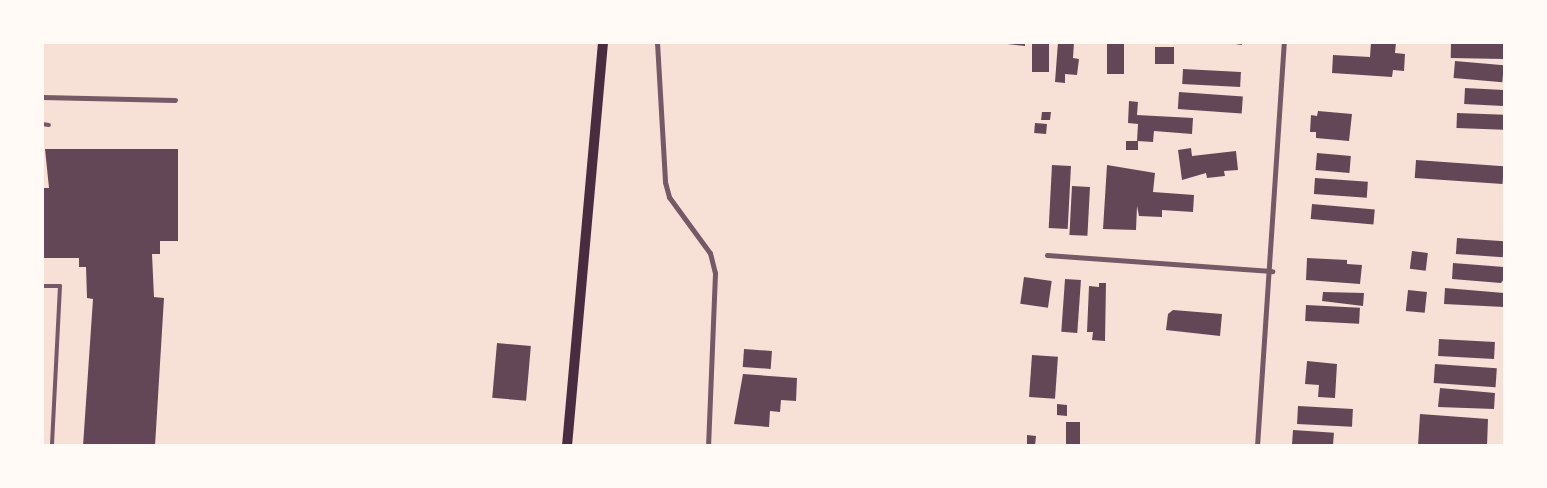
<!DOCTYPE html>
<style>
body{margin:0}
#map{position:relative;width:1547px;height:488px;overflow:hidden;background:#f7e1d7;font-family:Jost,sans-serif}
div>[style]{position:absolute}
.building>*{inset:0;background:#644757;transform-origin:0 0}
.service>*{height:4px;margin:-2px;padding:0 2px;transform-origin:2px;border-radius:2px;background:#755966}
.minor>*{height:5px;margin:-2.5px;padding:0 2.5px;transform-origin:2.5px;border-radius:2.5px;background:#755966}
.secondary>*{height:10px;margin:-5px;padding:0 5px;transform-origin:5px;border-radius:5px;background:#4a2c40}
span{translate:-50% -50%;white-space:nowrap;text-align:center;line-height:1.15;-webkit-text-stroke:4.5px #fffaf5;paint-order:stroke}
.frame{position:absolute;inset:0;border:44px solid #fffaf5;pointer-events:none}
</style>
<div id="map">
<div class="building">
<i style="clip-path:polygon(991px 42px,1025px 42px,1025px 46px)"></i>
<i style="left:1032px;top:42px;width:17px;height:30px"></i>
<i style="clip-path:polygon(1058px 42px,1074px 42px,1073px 58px,1079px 59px,1077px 75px,1065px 74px,1065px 83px,1055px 82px)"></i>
<i style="left:1107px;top:42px;width:17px;height:32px"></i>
<i style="clip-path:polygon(1222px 42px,1242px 42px,1242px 45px)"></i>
<i style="clip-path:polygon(1371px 42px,1396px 42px,1395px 53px,1405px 54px,1404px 71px,1393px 70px,1392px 77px,1332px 73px,1333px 55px,1370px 57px)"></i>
<i style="left:1451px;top:42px;width:53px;height:16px;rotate:1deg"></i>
<i style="left:1155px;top:47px;width:19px;height:17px"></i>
<i style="left:1455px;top:61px;width:49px;height:17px;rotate:5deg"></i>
<i style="left:1183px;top:69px;width:58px;height:15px;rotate:3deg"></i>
<i style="left:1465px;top:88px;width:39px;height:16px;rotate:3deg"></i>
<i style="left:1179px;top:92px;width:64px;height:17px;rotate:4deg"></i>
<i style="clip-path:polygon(1129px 101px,1138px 102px,1137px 115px,1193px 118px,1192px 134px,1154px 131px,1153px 142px,1137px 141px,1138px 124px,1128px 123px)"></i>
<i style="clip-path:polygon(1318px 111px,1352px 114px,1349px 141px,1316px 138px,1316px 132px,1310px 132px,1311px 115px,1317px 116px)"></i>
<i style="clip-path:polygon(1042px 112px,1051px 112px,1050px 120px,1041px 120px)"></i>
<i style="left:1457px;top:113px;width:47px;height:15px;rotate:2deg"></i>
<i style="left:1035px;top:123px;width:12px;height:10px;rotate:5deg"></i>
<i style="left:1126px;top:141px;width:12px;height:9px"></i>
<i style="clip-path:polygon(1191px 148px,1192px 156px,1236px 151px,1238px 170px,1224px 171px,1225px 176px,1207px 178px,1206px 173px,1182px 180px,1178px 150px)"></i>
<i style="clip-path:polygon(45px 149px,178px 149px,178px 241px,160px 241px,160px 254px,152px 254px,154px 297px,164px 298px,155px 446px,83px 446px,93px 299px,87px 298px,86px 267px,79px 267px,79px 258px,42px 258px,42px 188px,49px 188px)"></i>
<i style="left:1317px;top:153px;width:34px;height:17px;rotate:5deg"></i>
<i style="left:1416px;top:160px;width:88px;height:18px;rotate:4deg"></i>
<i style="left:1052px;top:165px;width:19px;height:63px;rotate:3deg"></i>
<i style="clip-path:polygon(1107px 165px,1155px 173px,1153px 192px,1194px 195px,1193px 212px,1162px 210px,1162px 217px,1139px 216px,1137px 206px,1136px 230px,1103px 229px)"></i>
<i style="left:1315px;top:178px;width:53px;height:16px;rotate:4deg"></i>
<i style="left:1072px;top:186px;width:18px;height:49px;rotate:3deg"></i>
<i style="left:1312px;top:204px;width:63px;height:15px;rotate:5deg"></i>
<i style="left:1457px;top:238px;width:47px;height:16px;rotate:4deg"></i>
<i style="left:1412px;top:251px;width:16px;height:18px;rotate:7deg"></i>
<i style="clip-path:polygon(1307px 258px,1347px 260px,1347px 264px,1362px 265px,1360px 284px,1306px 280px)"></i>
<i style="clip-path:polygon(1453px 263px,1504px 267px,1504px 279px,1501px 283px,1452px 279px)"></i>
<i style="left:1024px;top:277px;width:28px;height:27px;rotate:8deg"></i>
<i style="left:1065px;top:279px;width:16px;height:53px;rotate:4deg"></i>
<i style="clip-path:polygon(1099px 283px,1106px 283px,1105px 341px,1092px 340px,1093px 332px,1087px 332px,1089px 286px,1099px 287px)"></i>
<i style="clip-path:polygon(1445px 288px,1504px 293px,1504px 307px,1444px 304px)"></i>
<i style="left:1408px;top:290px;width:19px;height:21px;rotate:6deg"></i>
<i style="clip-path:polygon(1323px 292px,1364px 293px,1363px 306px,1322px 301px)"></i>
<i style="left:1306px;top:305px;width:54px;height:16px;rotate:3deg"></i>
<i style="clip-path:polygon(1173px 310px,1222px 314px,1220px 336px,1166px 330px,1168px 314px)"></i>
<i style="left:1439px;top:339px;width:56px;height:17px;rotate:3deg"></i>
<i style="left:497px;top:343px;width:34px;height:55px;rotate:5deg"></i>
<i style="left:744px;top:349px;width:28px;height:18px;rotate:4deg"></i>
<i style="left:1032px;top:355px;width:26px;height:42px;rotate:4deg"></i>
<i style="clip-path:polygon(1307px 361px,1337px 364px,1335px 398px,1318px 397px,1319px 385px,1305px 384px)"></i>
<i style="left:1435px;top:364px;width:62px;height:19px;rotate:4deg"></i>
<i style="clip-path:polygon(743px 374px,797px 378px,796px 401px,781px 400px,780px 412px,770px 411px,769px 427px,734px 424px)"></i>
<i style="clip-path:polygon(1440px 388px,1495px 393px,1494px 409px,1438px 407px)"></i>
<i style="clip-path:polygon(1057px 404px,1067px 405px,1067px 416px,1057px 415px)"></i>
<i style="left:1298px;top:406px;width:55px;height:18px;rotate:3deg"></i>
<i style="clip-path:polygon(1420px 414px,1488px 419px,1487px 446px,1418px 446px)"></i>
<i style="left:1066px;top:422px;width:14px;height:24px"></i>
<i style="left:1293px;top:430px;width:41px;height:15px;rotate:4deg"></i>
<i style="clip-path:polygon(1027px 435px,1036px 436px,1035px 446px,1027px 446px)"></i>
</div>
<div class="service">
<i style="left:42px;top:124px;width:7px;rotate:8deg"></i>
<i style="left:42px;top:286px;width:18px"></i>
<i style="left:60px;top:286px;width:160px;rotate:92.9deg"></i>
</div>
<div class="minor">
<i style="left:657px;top:42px;width:140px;rotate:86.7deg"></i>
<i style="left:665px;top:182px;width:16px;rotate:75deg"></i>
<i style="left:669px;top:197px;width:69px;rotate:53.8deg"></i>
<i style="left:710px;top:253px;width:21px;rotate:76deg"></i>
<i style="left:715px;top:273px;width:173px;rotate:92.3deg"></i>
<i style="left:42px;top:97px;width:133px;rotate:1.3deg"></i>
<i style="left:1047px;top:255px;width:226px;rotate:4.1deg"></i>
<i style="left:1257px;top:446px;width:405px;rotate:-86.2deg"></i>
</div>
<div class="secondary">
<i style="left:567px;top:446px;width:406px;rotate:-84.9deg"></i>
</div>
<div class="frame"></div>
</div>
